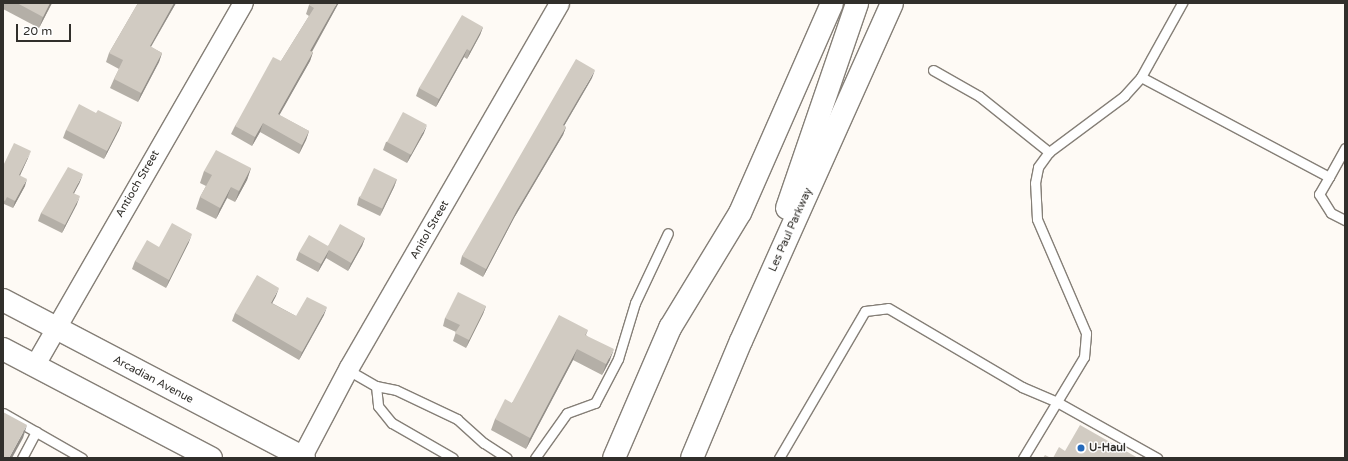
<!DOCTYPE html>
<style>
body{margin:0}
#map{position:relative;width:1348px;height:461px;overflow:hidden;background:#fefaf5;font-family:"Varela Round",sans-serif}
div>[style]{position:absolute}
.roads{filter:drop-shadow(1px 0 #857f77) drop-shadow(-1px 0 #857f77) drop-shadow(0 1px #857f77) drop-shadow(0 -1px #857f77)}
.service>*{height:9px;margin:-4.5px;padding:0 4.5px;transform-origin:4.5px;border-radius:4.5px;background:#fff}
.minor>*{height:19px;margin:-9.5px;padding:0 9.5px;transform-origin:9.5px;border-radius:9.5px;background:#fff}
.secondary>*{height:22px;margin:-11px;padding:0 11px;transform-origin:11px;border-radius:11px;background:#fff}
.primary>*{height:22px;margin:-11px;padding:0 11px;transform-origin:11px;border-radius:11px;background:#fff}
.wall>*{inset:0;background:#b4afa7}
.shaded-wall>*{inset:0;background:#928e88}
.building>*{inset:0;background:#d1cbc2;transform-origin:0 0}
.dots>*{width:11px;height:11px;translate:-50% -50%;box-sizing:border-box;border:2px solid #fff;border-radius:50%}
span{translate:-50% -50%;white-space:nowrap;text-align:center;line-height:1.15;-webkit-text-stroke:3px #fff;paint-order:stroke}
.street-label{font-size:11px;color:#312f2b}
.poi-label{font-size:11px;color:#312f2b;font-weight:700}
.left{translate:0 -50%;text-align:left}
.frame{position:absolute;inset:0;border:4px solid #312f2b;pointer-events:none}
.scale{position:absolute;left:16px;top:24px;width:55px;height:18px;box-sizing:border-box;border:2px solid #312f2b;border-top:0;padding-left:5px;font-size:12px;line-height:14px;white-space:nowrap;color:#312f2b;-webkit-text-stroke:3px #fff;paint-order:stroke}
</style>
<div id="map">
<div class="roads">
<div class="service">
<i style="left:933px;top:70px;width:53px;rotate:29.5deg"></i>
<i style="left:979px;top:96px;width:90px;rotate:38.7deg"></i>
<i style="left:1141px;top:77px;width:213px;rotate:28deg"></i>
<i style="left:1329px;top:177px;width:33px;rotate:-61deg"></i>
<i style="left:1329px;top:177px;width:20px;rotate:120deg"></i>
<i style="left:1319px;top:194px;width:22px;rotate:58deg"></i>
<i style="left:1331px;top:213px;width:16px;rotate:27deg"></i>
<i style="left:348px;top:370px;width:32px;rotate:30deg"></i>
<i style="left:376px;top:386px;width:20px;rotate:11deg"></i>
<i style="left:396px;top:390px;width:68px;rotate:25.4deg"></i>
<i style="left:457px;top:419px;width:36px;rotate:42deg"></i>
<i style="left:484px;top:443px;width:27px;rotate:33deg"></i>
<i style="left:376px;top:386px;width:20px;rotate:84deg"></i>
<i style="left:378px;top:406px;width:22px;rotate:51deg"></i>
<i style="left:392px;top:423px;width:70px;rotate:29.8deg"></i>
<i style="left:3px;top:413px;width:91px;rotate:29.7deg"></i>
<i style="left:22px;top:458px;width:30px;rotate:-62deg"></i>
<i style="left:535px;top:458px;width:55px;rotate:-54.6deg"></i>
<i style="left:567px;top:413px;width:30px;rotate:-20deg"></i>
<i style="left:595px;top:403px;width:50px;rotate:-62.4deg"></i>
<i style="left:618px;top:359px;width:59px;rotate:-73.1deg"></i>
<i style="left:635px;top:303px;width:77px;rotate:-64.8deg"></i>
<i style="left:779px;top:458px;width:170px;rotate:-59.7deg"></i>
<i style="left:865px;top:311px;width:23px;rotate:-7deg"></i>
<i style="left:888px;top:308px;width:156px;rotate:30.5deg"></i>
<i style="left:1022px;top:387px;width:38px;rotate:23deg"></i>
<i style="left:1057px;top:402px;width:115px;rotate:29.2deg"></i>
<i style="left:1023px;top:458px;width:118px;rotate:-58.9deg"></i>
<i style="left:1084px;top:357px;width:24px;rotate:-85deg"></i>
<i style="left:1086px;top:333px;width:124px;rotate:-113.3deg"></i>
<i style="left:1037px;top:219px;width:36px;rotate:-93deg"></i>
<i style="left:1035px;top:183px;width:16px;rotate:-79deg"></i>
<i style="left:1038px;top:167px;width:19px;rotate:-54deg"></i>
<i style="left:1049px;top:152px;width:94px;rotate:-36.7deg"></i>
<i style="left:1124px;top:96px;width:25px;rotate:-48deg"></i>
<i style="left:1141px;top:77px;width:85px;rotate:-61deg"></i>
</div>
<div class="minor">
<i style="left:34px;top:366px;width:419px;rotate:-60.1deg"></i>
<i style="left:301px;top:458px;width:103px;rotate:-62.2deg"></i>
<i style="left:349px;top:367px;width:420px;rotate:-60deg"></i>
</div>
<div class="secondary">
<i style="left:3px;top:300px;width:340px;rotate:27.7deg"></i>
<i style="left:3px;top:349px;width:235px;rotate:27.7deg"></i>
</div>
<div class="primary">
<i style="left:787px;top:208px;width:217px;rotate:-71.1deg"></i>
<i style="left:614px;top:458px;width:142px;rotate:-66.7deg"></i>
<i style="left:670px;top:328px;width:135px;rotate:-58.7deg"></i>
<i style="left:740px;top:213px;width:229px;rotate:-66.3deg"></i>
<i style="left:692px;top:458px;width:127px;rotate:-67.3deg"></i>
<i style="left:741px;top:341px;width:370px;rotate:-65.9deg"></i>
</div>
</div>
<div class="wall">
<i style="clip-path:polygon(3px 3px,52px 3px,39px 28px,3px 9px)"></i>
<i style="clip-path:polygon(138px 3px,176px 3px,151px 47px,162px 53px,159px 62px,138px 102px,110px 88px,114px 79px,119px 69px,106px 62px,109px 53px)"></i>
<i style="clip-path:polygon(309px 5px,337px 6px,312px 52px,313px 52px,310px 61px,279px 115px,309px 131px,306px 140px,299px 154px,260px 132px,252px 146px,231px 134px,235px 126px,281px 61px,309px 16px,306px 14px)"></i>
<i style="clip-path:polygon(483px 27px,480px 35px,467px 59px,464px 57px,436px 107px,416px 96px,419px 88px)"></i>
<i style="clip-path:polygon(592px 78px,564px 126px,566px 127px,563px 135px,514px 218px,483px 277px,460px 264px,462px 256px)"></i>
<i style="clip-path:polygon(122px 122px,119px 130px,104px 159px,63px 138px,66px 130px)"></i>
<i style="clip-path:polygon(424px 133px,407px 163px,383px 150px,386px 142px)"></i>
<i style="clip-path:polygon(28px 158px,20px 175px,25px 186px,13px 208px,4px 204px,3px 206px,3px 166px)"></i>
<i style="clip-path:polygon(251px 168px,247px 180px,235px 202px,227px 198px,216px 219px,196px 209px,200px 197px,206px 186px,200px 183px,204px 171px)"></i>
<i style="clip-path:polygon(397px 179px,394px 187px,380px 216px,357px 205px,359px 197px)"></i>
<i style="clip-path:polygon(80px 182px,74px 193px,77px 204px,62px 233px,38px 221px,41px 213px)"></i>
<i style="clip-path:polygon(365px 238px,362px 246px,348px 271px,326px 258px,318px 272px,296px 260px,299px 252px)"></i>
<i style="clip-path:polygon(189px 242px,166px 288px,132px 269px,135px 261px,159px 247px)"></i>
<i style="clip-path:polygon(276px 296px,272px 303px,296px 316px,324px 315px,299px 360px,232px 321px,235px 313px)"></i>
<i style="clip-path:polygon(486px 306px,483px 314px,466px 348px,453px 341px,456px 332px,443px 326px,445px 318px)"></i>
<i style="clip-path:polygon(588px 330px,586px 335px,610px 360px,602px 375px,573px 360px,526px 449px,491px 430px,495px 419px)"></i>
</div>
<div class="shaded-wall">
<i style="clip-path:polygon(50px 3px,52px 3px,39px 28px,43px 17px)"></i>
<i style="clip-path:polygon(174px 3px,176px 3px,146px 55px,150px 46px)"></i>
<i style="clip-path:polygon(337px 3px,339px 3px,337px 6px,307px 60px,310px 51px)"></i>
<i style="clip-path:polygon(483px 27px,480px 35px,467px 59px,470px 51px)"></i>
<i style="clip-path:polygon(467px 49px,464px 57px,436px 107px,439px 99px)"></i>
<i style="clip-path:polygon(313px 52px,310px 61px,275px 123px,278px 114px)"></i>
<i style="clip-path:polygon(162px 53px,159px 62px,138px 102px,141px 93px)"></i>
<i style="clip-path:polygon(595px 70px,592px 78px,560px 133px,563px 125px)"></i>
<i style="clip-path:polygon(122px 122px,119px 130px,104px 159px,107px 151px)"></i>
<i style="clip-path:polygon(263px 123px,260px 132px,252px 146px,255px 137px)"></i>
<i style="clip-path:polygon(427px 125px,424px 133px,407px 163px,410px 155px)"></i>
<i style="clip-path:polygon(566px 127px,563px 135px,514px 218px,483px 277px,486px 269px,517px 210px)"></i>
<i style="clip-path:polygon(309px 131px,306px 140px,299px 154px,302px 145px)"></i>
<i style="clip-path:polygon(31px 151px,28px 158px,17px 182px,19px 175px)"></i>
<i style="clip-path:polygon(251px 168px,247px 180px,235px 202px,239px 191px)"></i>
<i style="clip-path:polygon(83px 174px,80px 182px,70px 201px,73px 193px)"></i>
<i style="clip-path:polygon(27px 179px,25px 186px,13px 208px,15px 201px)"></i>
<i style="clip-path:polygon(397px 179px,394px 187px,380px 216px,383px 208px)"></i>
<i style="clip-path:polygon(231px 187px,227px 198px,216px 219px,220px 208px)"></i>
<i style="clip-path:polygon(80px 196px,77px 204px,62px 233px,65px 225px)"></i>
<i style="clip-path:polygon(192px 234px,189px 242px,166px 288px,169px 280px)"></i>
<i style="clip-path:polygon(365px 238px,362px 246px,348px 271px,351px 263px)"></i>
<i style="clip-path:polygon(329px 250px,326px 258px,318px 272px,321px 264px)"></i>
<i style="clip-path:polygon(279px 288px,276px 296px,268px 311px,271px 303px)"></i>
<i style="clip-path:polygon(486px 306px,483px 314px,466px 348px,469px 340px)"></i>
<i style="clip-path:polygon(327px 307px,324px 315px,299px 360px,302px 352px)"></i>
<i style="clip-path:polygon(577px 349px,573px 360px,526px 449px,530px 438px)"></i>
<i style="clip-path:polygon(614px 349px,610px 360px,602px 375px,606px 364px)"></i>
<i style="clip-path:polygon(27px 425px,23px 438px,12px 458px,9px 458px)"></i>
</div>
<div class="building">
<i style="clip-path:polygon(17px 3px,50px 3px,43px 17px)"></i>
<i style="clip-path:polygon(138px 3px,174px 3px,150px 46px,162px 53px,141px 93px,114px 79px,123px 60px,109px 53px)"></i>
<i style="clip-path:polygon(310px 3px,337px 3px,310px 51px,313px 52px,278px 114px,309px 131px,302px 145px,263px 123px,255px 137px,235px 126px,273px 57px,281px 61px,314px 8px,309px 5px)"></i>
<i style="clip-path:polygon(462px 15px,483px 27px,470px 51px,467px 49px,439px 99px,419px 88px)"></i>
<i style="clip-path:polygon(576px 59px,595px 70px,563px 125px,566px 127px,517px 210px,486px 269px,462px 256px)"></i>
<i style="clip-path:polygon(79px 104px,96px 113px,98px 110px,122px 122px,107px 151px,66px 130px)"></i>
<i style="left:403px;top:112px;width:27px;height:34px;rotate:28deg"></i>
<i style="clip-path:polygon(14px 143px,31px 151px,19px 175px,27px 179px,15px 201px,7px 197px,5px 201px,3px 200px,3px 166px)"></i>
<i style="clip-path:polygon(216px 150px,251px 168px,239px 191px,231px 187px,220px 208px,200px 197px,212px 175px,204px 171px)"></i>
<i style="clip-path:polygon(68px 167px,83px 174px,73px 193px,80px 196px,65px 225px,41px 213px)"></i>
<i style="left:374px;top:168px;width:25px;height:33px;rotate:26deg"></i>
<i style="clip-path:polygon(172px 223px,192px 234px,169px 280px,135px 261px,147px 240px,159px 247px)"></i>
<i style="clip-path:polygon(340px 224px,365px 238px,351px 263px,329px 250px,321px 264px,299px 252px,309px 235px,328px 246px)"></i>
<i style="clip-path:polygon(257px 275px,279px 288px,271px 303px,296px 316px,307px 297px,327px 307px,302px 352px,235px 313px)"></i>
<i style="clip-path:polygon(458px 292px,486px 306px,469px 340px,455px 333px,460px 325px,445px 318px)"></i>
<i style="clip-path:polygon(559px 315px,588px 330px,585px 335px,614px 349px,606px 364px,577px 349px,530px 438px,495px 419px,505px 399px,512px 403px)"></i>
<i style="clip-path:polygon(3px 412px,27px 425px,9px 458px,3px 458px)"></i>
<i style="clip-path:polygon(1080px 425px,1138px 458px,1053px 458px,1059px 447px,1065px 451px)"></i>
<i style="clip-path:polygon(1045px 455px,1051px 458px,1043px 458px)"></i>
</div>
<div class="dots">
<i style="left:1081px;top:448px;background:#256abb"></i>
</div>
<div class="street-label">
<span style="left:138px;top:184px;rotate:-60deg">Antioch Street</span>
<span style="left:430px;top:230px;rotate:-60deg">Anitol Street</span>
<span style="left:791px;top:230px;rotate:-66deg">Les Paul Parkway</span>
<span style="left:153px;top:380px;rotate:28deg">Arcadian Avenue</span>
</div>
<div class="poi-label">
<span class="left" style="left:1089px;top:448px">U-Haul</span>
</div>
<div class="frame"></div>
<div class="scale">20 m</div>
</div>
